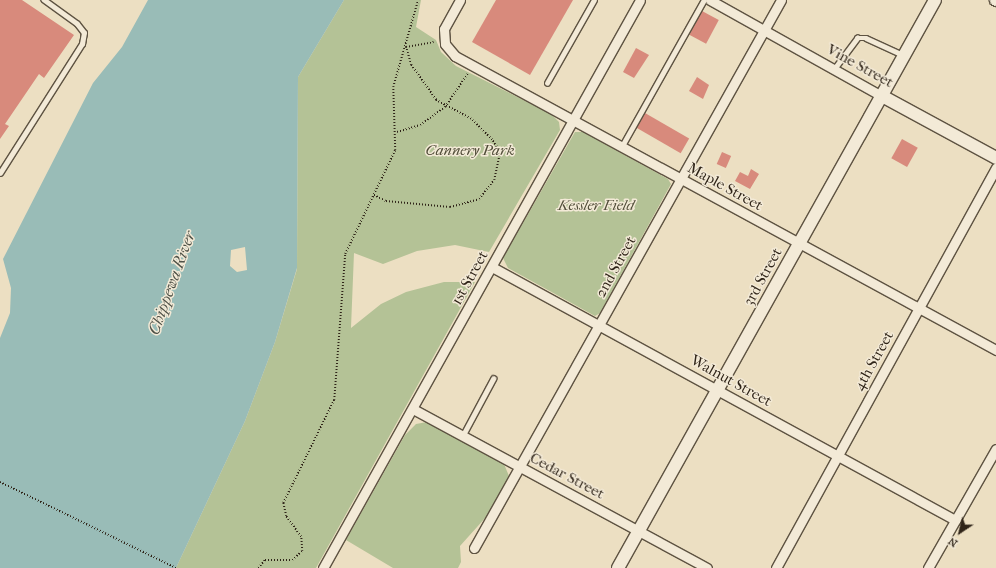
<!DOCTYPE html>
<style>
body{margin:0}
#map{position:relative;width:996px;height:568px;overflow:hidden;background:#ecdfc2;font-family:"IM FELL French Canon",serif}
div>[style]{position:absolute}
.green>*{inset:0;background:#b4c296}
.water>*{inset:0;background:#99bcb7}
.building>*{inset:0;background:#d88a7c;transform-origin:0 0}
.path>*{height:1.5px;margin-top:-0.75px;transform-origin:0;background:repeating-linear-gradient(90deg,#2f2418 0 1px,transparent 0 3px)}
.roads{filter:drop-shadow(1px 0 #5e5342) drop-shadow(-1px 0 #5e5342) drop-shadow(0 1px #5e5342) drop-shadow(0 -1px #5e5342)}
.lane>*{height:4.5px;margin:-2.25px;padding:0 2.25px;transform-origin:2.25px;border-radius:2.25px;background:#f3ead7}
.street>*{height:9px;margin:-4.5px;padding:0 4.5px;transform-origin:4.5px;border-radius:4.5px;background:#f3ead7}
.secondary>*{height:12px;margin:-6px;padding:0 6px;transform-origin:6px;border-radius:6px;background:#f3ead7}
span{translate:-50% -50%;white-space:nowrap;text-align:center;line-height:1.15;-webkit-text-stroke:3px #f3ead7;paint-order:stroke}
.street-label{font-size:15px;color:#2f2418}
.park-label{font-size:15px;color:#504c38;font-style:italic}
.water-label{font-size:16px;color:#4f5248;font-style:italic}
.north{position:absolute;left:940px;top:512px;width:40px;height:40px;-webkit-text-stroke:3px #f3ead7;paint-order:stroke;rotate:215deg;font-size:11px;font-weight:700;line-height:16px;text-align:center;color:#2f2418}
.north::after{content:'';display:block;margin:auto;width:14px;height:18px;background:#2f2418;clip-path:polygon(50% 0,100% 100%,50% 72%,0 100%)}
</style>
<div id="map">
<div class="green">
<i style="clip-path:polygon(344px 0,421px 0,416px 27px,436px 40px,441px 52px,456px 66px,551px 114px,559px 122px,560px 130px,489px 252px,455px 245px,417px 251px,383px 264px,354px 253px,351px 328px,381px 304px,406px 292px,444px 282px,475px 282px,316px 568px,176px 568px,245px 421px,275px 342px,297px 269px,298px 77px)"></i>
<i style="clip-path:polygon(575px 132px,583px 132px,668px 179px,671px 184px,600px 313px,595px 316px,508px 268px,503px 258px)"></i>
<i style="clip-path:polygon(427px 422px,504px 464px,509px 476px,486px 517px,460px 546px,461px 562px,458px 568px,393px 568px,346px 540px,405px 435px,416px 424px)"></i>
</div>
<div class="water">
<i style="clip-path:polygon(evenodd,148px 0,344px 0,298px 77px,297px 268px,275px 342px,245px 421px,176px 568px,0 568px,0 338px,10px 313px,11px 288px,3px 259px,93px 83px,122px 47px,148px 0,245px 247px,247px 270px,237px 272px,230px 266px,231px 250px,245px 247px)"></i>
</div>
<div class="building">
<i style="clip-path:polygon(0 0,22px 0,74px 35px,44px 78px,39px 74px,5px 124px,9px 126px,0 139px)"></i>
<i style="clip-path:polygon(496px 0,573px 0,530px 75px,472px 42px)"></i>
<i style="left:702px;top:11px;width:19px;height:27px;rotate:28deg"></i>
<i style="clip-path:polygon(636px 48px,649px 55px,634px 78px,623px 72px)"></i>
<i style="clip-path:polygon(697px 77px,709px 85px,703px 99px,689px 91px)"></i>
<i style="left:645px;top:113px;width:51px;height:17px;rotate:30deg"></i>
<i style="left:902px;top:139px;width:18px;height:22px;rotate:29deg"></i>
<i style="left:722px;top:152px;width:10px;height:13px;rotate:24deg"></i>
<i style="clip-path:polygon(751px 169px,759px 174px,750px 189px,735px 181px,740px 172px,748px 176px)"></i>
</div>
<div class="path">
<i style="left:397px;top:132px;width:24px;rotate:-17deg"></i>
<i style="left:420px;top:125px;width:31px;rotate:-36deg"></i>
<i style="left:445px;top:107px;width:40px;rotate:-56deg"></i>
<i style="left:374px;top:195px;width:13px;rotate:27deg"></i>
<i style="left:386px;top:201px;width:64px;rotate:5.4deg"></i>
<i style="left:450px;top:207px;width:30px;rotate:-15deg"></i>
<i style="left:479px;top:199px;width:24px;rotate:-52deg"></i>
<i style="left:494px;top:180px;width:29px;rotate:-78deg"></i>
<i style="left:500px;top:152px;width:14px;rotate:-124deg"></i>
<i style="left:492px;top:140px;width:30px;rotate:-135deg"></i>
<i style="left:471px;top:119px;width:40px;rotate:-152deg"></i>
<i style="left:436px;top:100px;width:43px;rotate:-125.5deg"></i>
<i style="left:411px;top:65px;width:19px;rotate:-106deg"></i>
<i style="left:406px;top:47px;width:28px;rotate:-10deg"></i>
<i style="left:0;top:482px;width:196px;rotate:26deg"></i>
<i style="left:258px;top:568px;width:11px;rotate:-49deg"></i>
<i style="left:265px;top:560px;width:27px"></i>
<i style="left:292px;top:560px;width:13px;rotate:-42deg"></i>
<i style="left:302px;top:551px;width:14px;rotate:-94deg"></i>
<i style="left:301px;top:537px;width:26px;rotate:-126deg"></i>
<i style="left:286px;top:516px;width:13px;rotate:-103deg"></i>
<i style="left:283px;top:503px;width:115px;rotate:-63.7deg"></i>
<i style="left:334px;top:400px;width:146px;rotate:-85.7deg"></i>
<i style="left:345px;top:254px;width:115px;rotate:-64.3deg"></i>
<i style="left:395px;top:150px;width:63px;rotate:-91.8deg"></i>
<i style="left:393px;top:87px;width:91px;rotate:-74deg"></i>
</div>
<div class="roads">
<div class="lane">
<i style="left:834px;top:69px;width:39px;rotate:-53deg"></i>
<i style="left:857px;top:38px;width:9px"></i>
<i style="left:866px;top:38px;width:41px;rotate:24.7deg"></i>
<i style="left:547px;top:83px;width:95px;rotate:-60.5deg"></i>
<i style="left:622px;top:146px;width:167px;rotate:-60.7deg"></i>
<i style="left:0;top:173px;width:153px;rotate:-57.6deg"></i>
<i style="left:82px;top:44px;width:11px;rotate:-80deg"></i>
<i style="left:84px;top:33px;width:11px;rotate:-128deg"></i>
<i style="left:77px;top:24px;width:41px;rotate:-144deg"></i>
<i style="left:463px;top:435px;width:64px;rotate:-61.8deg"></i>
</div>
<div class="street">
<i style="left:460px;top:0;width:33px;rotate:119deg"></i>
<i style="left:444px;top:29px;width:15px;rotate:86deg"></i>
<i style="left:445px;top:44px;width:16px;rotate:50deg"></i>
<i style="left:455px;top:56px;width:616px;rotate:28.52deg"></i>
<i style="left:710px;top:0;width:197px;rotate:29.2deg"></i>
<i style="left:994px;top:0;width:2px;rotate:27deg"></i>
<i style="left:492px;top:267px;width:528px;rotate:28.65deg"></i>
<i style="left:413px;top:409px;width:334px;rotate:28.4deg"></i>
<i style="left:474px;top:548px;width:628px;rotate:-60.74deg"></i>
<i style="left:323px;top:568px;width:650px;rotate:-60.83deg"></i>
<i style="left:776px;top:568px;width:457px;rotate:-61.2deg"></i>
<i style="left:928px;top:568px;width:137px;rotate:-60.3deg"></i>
</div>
<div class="secondary">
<i style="left:882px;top:96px;width:130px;rotate:28.5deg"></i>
<i style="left:618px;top:568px;width:650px;rotate:-60.83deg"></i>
</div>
</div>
<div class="street-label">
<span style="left:860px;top:66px;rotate:29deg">Vine Street</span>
<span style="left:725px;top:187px;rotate:29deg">Maple Street</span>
<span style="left:616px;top:267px;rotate:-61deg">2nd Street</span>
<span style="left:763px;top:277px;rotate:-61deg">3rd Street</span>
<span style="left:470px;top:278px;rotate:-61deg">1st Street</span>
<span style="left:874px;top:361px;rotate:-61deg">4th Street</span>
<span style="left:731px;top:381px;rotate:29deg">Walnut Street</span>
<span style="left:567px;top:476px;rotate:28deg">Cedar Street</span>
</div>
<div class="park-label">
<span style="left:470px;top:151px">Cannery Park</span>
<span style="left:596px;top:206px">Kessler Field</span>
</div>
<div class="water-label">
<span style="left:172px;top:283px;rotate:-70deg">Chippewa River</span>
</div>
<div class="north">N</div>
</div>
